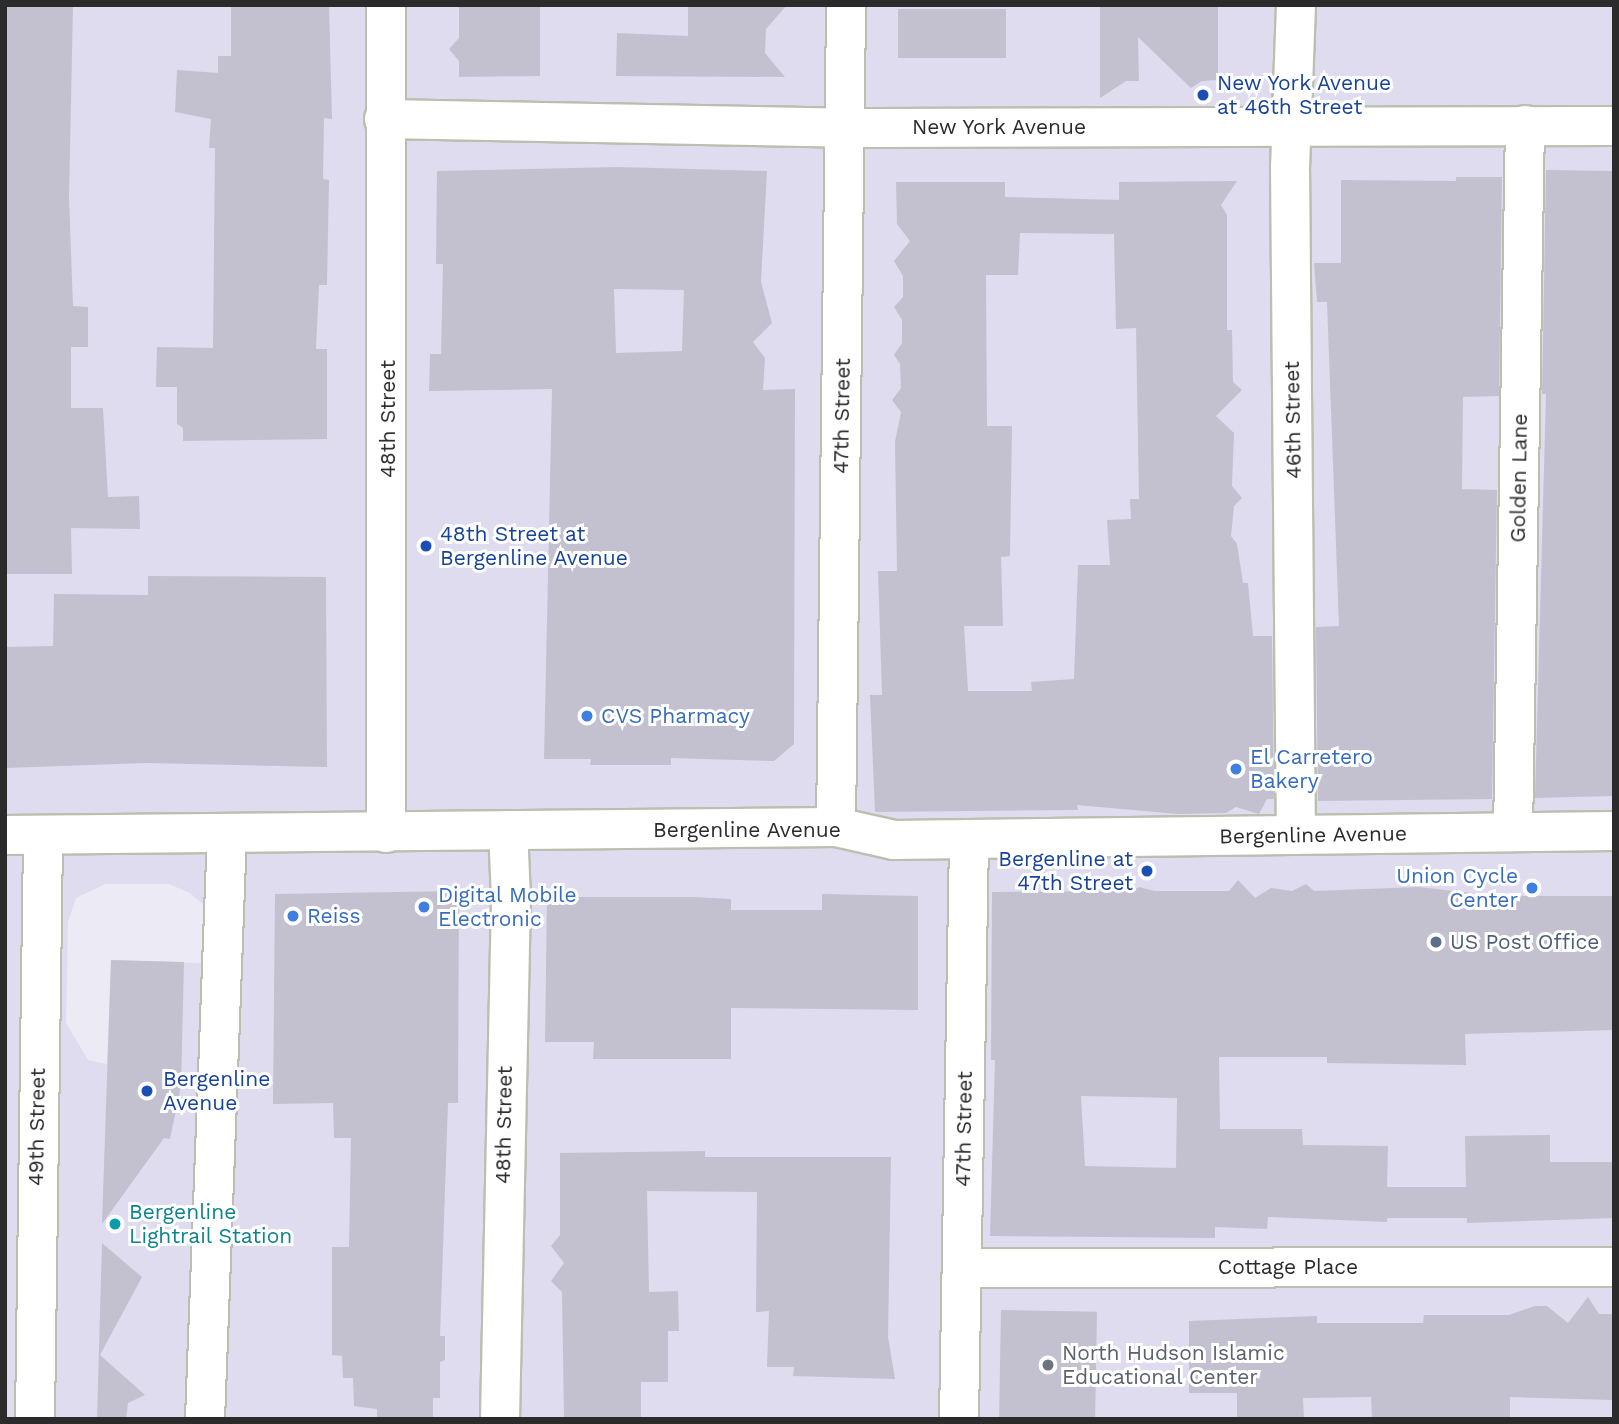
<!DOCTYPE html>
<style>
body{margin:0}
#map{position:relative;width:1619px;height:1424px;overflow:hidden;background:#dedcee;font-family:"Work Sans",sans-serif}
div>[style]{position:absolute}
.plaza>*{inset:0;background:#eceaf5}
.building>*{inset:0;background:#c3c1d0;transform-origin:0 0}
.roads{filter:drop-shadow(2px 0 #babfb0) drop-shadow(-2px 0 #babfb0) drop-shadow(0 2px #babfb0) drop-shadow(0 -2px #babfb0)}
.minor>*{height:38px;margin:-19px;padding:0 19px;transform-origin:19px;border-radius:19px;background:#fff}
.dots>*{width:19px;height:19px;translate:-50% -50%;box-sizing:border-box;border:4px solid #fff;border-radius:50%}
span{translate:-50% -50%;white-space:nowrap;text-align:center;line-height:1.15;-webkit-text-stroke:6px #fff;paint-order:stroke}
.transit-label{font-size:21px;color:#164399}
.left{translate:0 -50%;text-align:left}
.right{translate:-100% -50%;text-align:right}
.street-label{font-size:21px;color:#2b2b2b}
.shop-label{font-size:21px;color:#366cbe}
.service-label{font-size:21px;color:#4e5e75}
.culture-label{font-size:21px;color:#0d838f}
.worship-label{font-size:21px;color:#5b616d}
.frame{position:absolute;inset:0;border:7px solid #2b2b2b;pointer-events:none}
</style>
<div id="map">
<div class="plaza">
<i style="clip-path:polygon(105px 884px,169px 884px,190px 893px,205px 906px,201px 963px,111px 960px,107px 1064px,88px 1060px,66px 1023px,68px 922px,76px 898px)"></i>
</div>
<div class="building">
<i style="clip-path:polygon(5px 5px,73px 5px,69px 198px,73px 306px,88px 307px,88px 347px,71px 347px,71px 408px,103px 408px,108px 497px,139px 496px,140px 529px,71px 528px,72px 574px,5px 574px)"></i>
<i style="clip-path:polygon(231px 5px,329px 5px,332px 119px,324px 118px,323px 179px,329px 180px,327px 285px,319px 285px,316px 349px,327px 349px,327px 439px,183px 441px,183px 428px,177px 424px,177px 387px,156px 387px,157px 347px,213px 348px,215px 148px,209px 148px,211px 119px,175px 112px,177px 70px,218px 73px,218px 56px,231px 56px)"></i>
<i style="clip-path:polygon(459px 5px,540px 5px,540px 76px,459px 77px,459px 61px,449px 49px,459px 38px)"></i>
<i style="clip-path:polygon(688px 5px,787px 5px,766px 29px,765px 53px,785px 77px,616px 76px,617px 33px,688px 36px)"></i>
<i style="clip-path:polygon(1100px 5px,1218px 5px,1218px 80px,1202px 81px,1191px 88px,1138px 37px,1139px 81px,1126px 81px,1100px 98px)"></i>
<i style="left:898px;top:9px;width:108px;height:49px"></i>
<i style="clip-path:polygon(evenodd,618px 167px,767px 171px,761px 282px,772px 323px,753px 342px,765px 358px,763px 390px,795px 389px,794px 744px,774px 761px,671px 758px,671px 765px,590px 765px,591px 759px,544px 759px,552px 389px,429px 391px,430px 354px,441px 354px,443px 264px,436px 264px,437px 171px,618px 167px,614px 289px,684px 290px,682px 351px,616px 353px,614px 289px)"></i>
<i style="clip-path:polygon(1546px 170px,1614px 171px,1614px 796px,1535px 798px,1546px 394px,1542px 394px)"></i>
<i style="clip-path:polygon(1456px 177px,1502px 177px,1499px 396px,1463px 397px,1462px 489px,1497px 490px,1492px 799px,1318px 801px,1316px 627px,1339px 626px,1327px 302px,1317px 302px,1314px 263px,1341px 263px,1341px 180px,1456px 181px)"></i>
<i style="clip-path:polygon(evenodd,1237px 181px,1221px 205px,1227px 215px,1227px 330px,1232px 330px,1233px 382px,1242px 390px,1216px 416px,1234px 433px,1232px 486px,1242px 498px,1234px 506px,1231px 536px,1237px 544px,1243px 583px,1248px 583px,1253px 636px,1272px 636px,1274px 799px,1267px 799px,1259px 814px,1236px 807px,1226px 813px,1178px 814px,1077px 805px,1078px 810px,875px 812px,870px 695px,882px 695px,878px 571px,897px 571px,895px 442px,901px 412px,892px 400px,901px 388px,900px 364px,894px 355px,902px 343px,902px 320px,894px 307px,903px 297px,903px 276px,894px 261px,910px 241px,897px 224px,896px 182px,1005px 182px,1005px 197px,1119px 200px,1119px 182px,1237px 181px,1020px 233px,1114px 234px,1116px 329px,1136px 328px,1139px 499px,1130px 499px,1131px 519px,1107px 520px,1110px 565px,1078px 565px,1074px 679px,1031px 682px,1032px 691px,968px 691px,964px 626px,1003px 626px,1001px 557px,1010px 556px,1012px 426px,987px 426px,986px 275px,1018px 275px,1020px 233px)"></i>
<i style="clip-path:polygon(148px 576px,326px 577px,327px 767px,147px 763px,5px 768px,5px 647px,53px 646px,54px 594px,148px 595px)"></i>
<i style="clip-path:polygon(evenodd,1238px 880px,1255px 898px,1271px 888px,1292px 891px,1306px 884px,1314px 891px,1419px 887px,1498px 896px,1614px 896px,1614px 1030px,1465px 1034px,1466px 1065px,1327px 1063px,1327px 1057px,1219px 1057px,1220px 1129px,1302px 1129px,1303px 1145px,1388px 1146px,1387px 1187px,1466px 1187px,1465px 1136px,1550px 1135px,1550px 1162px,1614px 1162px,1614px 1218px,1467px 1223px,1467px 1218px,1387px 1218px,1387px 1222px,1268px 1217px,1267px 1229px,1215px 1227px,1215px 1238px,990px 1236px,995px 1060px,991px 1060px,992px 892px,1132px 891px,1139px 887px,1155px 891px,1229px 891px,1238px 880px,1081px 1096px,1177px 1098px,1176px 1168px,1085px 1166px,1081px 1096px)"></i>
<i style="clip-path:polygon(459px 891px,458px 1103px,448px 1103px,440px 1336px,445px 1336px,445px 1360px,440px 1362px,440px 1398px,433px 1398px,433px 1419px,377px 1419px,377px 1409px,354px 1406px,353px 1378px,343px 1378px,342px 1356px,332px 1355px,332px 1247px,349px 1247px,351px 1138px,334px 1138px,333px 1103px,273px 1104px,275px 894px)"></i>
<i style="clip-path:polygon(822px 894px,918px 896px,918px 1010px,731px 1008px,731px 1059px,593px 1059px,594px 1042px,545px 1042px,547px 897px,693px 897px,731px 899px,731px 910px,822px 910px)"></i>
<i style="clip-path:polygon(111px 960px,184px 962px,181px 1086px,170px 1139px,164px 1138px,102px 1224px)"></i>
<i style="clip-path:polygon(705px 1151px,705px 1157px,891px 1157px,888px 1337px,895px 1379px,793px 1376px,794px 1367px,767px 1367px,769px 1311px,756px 1312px,757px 1192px,647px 1191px,649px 1292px,678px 1291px,679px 1331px,668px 1331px,668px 1382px,641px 1382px,641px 1419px,564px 1419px,562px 1292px,551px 1281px,564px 1263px,551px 1246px,560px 1235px,560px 1153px)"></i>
<i style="clip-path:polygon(102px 1243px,142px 1277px,100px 1355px,145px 1395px,128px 1403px,126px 1419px,97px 1419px)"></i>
<i style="clip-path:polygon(1588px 1297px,1599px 1314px,1614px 1314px,1612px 1400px,1510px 1397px,1510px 1419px,1372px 1419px,1371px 1397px,1303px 1398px,1304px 1419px,1237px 1419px,1237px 1393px,1189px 1393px,1189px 1321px,1317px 1316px,1317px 1323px,1423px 1323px,1424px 1315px,1509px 1315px,1535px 1306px,1547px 1306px,1568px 1323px)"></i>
<i style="left:1001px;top:1310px;width:96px;height:109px;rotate:1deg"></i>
</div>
<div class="roads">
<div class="minor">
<i style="left:386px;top:5px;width:828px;rotate:90deg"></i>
<i style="left:1296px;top:5px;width:161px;rotate:92.1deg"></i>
<i style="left:1290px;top:166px;width:669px;rotate:89.49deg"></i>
<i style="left:384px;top:119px;width:462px;rotate:1.1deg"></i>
<i style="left:846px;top:128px;width:768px;rotate:-0.15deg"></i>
<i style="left:836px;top:827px;width:822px;rotate:-89.3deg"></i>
<i style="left:1513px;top:832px;width:707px;rotate:-89.03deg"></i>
<i style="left:5px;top:835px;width:831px;rotate:-0.55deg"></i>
<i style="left:836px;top:827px;width:59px;rotate:12.6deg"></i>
<i style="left:894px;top:840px;width:720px;rotate:-0.72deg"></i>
<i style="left:962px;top:1268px;width:652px;rotate:-0.09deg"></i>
<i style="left:35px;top:1419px;width:583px;rotate:-89.21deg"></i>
<i style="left:205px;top:1419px;width:586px;rotate:-87.85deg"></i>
<i style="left:500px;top:1419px;width:521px;rotate:-88.79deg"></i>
<i style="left:511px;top:898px;width:68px;rotate:-92.5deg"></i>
<i style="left:959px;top:1419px;width:580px;rotate:-89.01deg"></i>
</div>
</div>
<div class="dots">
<i style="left:1203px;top:95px;background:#1a4fb4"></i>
<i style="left:426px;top:546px;background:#1a4fb4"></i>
<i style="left:587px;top:716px;background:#3f7fe0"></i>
<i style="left:1236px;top:769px;background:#3f7fe0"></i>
<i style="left:1147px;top:871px;background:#1a4fb4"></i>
<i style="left:1532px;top:888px;background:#3f7fe0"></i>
<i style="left:424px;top:907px;background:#3f7fe0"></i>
<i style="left:293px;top:916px;background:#3f7fe0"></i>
<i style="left:1436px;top:942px;background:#5c6f8a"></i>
<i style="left:147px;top:1091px;background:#1a4fb4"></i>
<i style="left:115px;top:1224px;background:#0f9aa8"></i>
<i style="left:1048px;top:1365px;background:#6b7280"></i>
</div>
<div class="transit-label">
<span class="left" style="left:1217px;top:95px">New York Avenue<br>at 46th Street</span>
<span class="left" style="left:440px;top:546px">48th Street at<br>Bergenline Avenue</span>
<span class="right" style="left:1133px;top:871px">Bergenline at<br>47th Street</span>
<span class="left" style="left:163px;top:1091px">Bergenline<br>Avenue</span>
</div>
<div class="street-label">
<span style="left:999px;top:127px">New York Avenue</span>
<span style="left:842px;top:416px;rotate:-89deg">47th Street</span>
<span style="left:388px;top:419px;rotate:-90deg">48th Street</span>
<span style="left:1293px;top:420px;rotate:-91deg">46th Street</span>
<span style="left:1519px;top:478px;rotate:-89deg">Golden Lane</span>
<span style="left:747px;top:830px">Bergenline Avenue</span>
<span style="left:1313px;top:835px;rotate:-1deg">Bergenline Avenue</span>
<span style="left:504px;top:1125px;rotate:-89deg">48th Street</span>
<span style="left:37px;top:1127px;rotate:-89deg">49th Street</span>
<span style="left:964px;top:1129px;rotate:-89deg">47th Street</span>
<span style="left:1288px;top:1267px">Cottage Place</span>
</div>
<div class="shop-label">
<span class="left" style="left:601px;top:716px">CVS Pharmacy</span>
<span class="left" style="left:1250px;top:769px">El Carretero<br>Bakery</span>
<span class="right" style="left:1518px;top:888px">Union Cycle<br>Center</span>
<span class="left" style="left:438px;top:907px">Digital Mobile<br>Electronic</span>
<span class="left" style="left:307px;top:916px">Reiss</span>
</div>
<div class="service-label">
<span class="left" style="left:1450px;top:942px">US Post Office</span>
</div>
<div class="culture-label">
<span class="left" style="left:129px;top:1224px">Bergenline<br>Lightrail Station</span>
</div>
<div class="worship-label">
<span class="left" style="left:1062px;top:1365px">North Hudson Islamic<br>Educational Center</span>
</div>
<div class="frame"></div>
</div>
